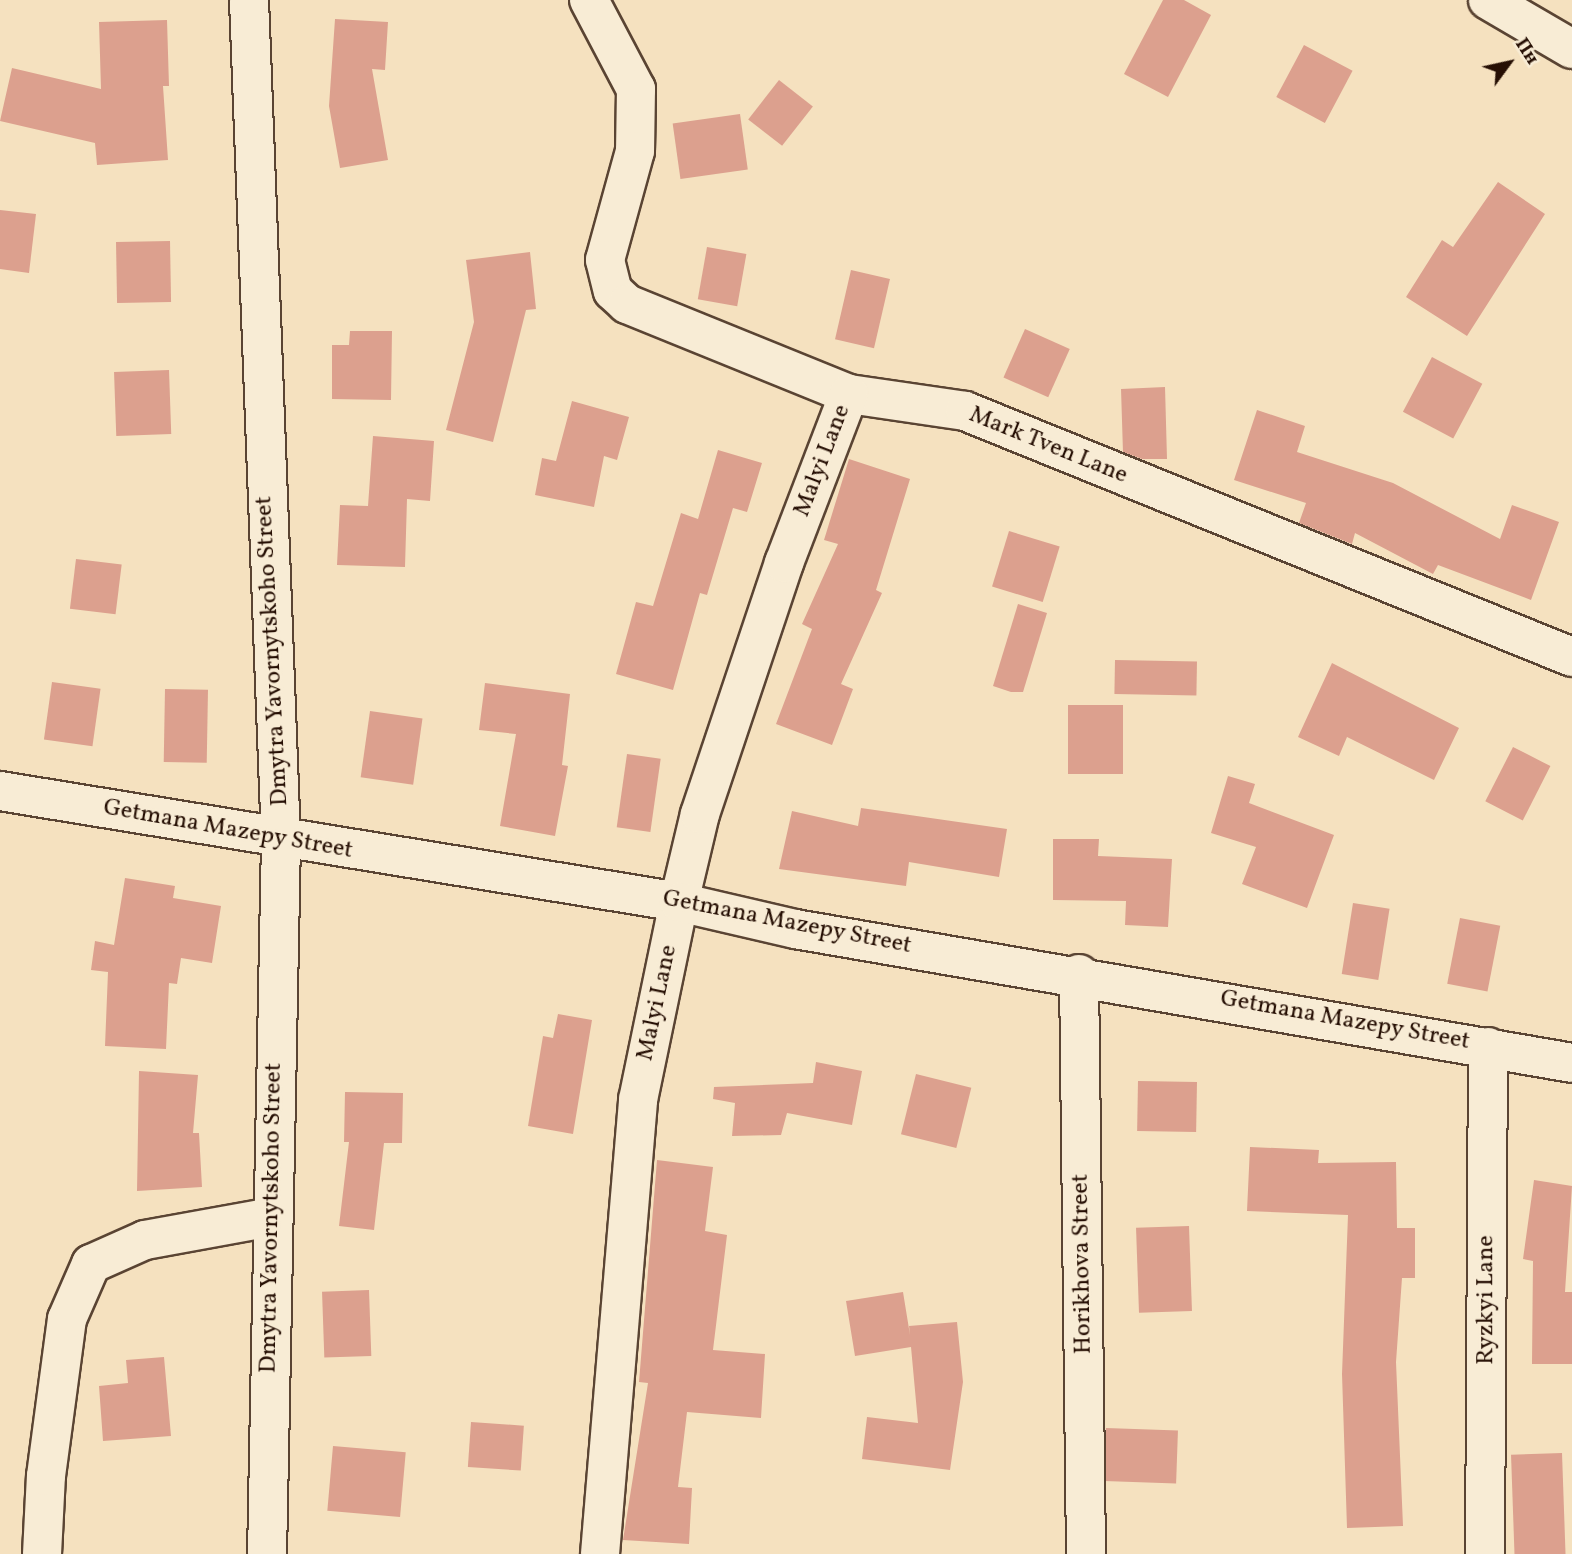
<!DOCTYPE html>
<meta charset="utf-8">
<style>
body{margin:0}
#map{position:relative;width:1572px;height:1554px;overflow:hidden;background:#f5e1bf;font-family:Vollkorn,serif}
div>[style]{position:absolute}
.building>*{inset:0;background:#dca08e;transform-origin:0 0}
.roads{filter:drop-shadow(2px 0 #5a4433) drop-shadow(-2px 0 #5a4433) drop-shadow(0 2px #5a4433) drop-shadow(0 -2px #5a4433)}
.street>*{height:38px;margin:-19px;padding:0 19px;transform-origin:19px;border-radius:19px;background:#f8ecd5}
.secondary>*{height:38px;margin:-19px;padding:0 19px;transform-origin:19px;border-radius:19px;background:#f8ecd5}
span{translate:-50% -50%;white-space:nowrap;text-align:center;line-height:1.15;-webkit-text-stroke:5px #f8ecd5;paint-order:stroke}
.street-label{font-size:24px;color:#260f04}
.north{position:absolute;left:1474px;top:28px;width:70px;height:70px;-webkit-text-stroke:5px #f8ecd5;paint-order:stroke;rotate:57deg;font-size:19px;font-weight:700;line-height:28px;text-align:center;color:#260f04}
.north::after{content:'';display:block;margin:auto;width:24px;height:32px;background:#260f04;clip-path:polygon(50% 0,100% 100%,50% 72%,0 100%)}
</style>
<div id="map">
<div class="building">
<i style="clip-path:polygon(1163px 0,1184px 0,1211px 15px,1168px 97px,1124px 74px)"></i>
<i style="clip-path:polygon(335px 19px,388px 22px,385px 70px,372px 69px,388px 160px,340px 168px,329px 106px)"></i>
<i style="clip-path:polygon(167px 20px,169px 86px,163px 86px,168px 160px,97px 165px,95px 143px,0 121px,12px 68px,101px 89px,99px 22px)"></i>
<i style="left:1304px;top:45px;width:55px;height:59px;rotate:28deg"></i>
<i style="left:779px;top:80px;width:43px;height:50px;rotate:38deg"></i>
<i style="left:740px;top:114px;width:56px;height:68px;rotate:82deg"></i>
<i style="clip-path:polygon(1498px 182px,1545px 214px,1467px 336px,1406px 297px,1442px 240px,1453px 247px)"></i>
<i style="clip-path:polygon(0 210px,36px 214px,29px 273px,0 269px)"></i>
<i style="left:170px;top:241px;width:61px;height:54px;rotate:89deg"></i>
<i style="left:707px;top:247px;width:40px;height:53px;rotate:10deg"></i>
<i style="clip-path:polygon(530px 252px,536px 309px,526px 310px,493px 442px,446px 430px,474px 322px,466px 260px)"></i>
<i style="left:851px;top:270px;width:40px;height:71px;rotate:13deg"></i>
<i style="left:1025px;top:329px;width:49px;height:53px;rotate:24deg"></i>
<i style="clip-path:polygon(350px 331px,392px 331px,391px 400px,332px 399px,332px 345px,349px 345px)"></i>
<i style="left:1432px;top:357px;width:57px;height:62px;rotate:28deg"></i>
<i style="left:169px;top:370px;width:64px;height:55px;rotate:88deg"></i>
<i style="clip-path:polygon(1165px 387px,1167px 459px,1142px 459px,1123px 452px,1121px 389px)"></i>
<i style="clip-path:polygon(572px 401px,629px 417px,617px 460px,604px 456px,594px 507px,535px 495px,542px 458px,556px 461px)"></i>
<i style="clip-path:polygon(1257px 410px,1305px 426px,1297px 452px,1393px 483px,1500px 539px,1512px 505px,1559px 522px,1531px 600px,1438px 565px,1433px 574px,1355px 533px,1352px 544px,1299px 523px,1306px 503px,1234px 480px)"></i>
<i style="clip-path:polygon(373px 436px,434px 441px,430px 501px,407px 499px,405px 567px,337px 565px,340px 505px,368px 506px)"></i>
<i style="clip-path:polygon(718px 450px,762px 463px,747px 512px,733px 508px,707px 595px,700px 593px,673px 690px,616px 674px,636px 602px,653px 606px,681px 513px,698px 519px)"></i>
<i style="clip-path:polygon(849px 459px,910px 479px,876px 590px,882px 593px,841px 684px,853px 689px,832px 745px,776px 724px,812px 629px,802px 624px,838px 544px,824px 540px)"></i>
<i style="left:1009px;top:531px;width:53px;height:58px;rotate:17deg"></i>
<i style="left:76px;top:559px;width:46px;height:50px;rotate:7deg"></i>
<i style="clip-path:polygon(1018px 604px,1047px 613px,1023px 692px,1011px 692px,993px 686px)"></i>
<i style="left:1115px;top:660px;width:82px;height:34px;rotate:1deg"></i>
<i style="clip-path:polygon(1332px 663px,1459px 728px,1434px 780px,1347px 737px,1339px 756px,1298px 737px)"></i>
<i style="left:52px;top:682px;width:49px;height:58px;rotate:8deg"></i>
<i style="clip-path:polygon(485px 683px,570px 694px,562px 765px,568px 766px,555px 836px,500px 826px,516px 734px,479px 730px)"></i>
<i style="left:165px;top:689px;width:43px;height:73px;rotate:1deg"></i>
<i style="left:1068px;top:705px;width:55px;height:69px"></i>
<i style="left:370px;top:711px;width:53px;height:67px;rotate:8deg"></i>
<i style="left:1513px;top:747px;width:42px;height:61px;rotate:27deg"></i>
<i style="left:627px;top:754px;width:34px;height:74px;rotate:8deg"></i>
<i style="clip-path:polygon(1228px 776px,1255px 784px,1249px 803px,1334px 835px,1307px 908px,1242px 884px,1256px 847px,1211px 833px)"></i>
<i style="clip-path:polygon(861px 808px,1007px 829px,999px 877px,909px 862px,906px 886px,779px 869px,792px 811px,858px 826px)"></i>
<i style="clip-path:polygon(1053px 839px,1099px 839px,1098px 856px,1172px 859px,1168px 927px,1125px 925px,1126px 901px,1053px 900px)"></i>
<i style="clip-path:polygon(125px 878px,175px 886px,173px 898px,221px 906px,212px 963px,181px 958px,177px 984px,169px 983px,166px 1049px,105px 1046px,108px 972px,91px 970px,95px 941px,114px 945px)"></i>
<i style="left:1353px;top:903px;width:37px;height:72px;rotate:9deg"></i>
<i style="left:1460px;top:918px;width:41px;height:67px;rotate:11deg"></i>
<i style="clip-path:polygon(558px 1014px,592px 1020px,573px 1134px,528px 1126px,543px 1036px,553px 1038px)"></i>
<i style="clip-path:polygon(816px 1062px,862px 1071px,852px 1125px,787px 1113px,781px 1135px,732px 1136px,735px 1103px,713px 1099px,714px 1087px,813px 1083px)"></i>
<i style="clip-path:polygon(139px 1071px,198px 1075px,193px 1133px,199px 1133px,202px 1187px,137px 1191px)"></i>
<i style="left:916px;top:1074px;width:57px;height:62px;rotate:14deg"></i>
<i style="left:1138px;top:1081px;width:59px;height:50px;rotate:1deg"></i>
<i style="clip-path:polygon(345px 1092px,403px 1093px,402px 1143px,384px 1143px,374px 1230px,339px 1226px,349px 1142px,344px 1142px)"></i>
<i style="clip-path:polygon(1250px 1147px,1319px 1150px,1318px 1163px,1396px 1162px,1397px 1228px,1415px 1228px,1415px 1278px,1402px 1278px,1396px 1362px,1403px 1526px,1347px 1528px,1342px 1374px,1348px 1215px,1247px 1211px)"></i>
<i style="clip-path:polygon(657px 1160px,713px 1167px,705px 1231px,727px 1235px,713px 1350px,765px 1354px,761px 1418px,687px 1412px,678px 1487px,692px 1488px,689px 1544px,623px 1540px,648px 1383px,639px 1382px)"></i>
<i style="clip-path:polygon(1534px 1180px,1572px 1186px,1565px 1292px,1572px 1292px,1572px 1364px,1532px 1364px,1533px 1261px,1523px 1259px)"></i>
<i style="left:1189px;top:1226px;width:85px;height:53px;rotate:88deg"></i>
<i style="left:369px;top:1290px;width:66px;height:47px;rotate:88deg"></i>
<i style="clip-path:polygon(903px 1292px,910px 1335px,909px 1326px,957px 1322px,963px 1382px,950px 1470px,862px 1459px,867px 1417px,918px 1423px,911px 1347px,855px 1356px,846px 1301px)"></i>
<i style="clip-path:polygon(164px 1357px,171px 1436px,103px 1441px,99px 1386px,128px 1383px,126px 1360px)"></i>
<i style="left:471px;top:1422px;width:53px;height:45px;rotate:4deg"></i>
<i style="left:1106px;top:1428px;width:72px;height:53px;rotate:2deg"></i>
<i style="left:333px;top:1446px;width:73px;height:65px;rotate:5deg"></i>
<i style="left:1562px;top:1453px;width:101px;height:51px;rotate:88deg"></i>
</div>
<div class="roads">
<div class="street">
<i style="left:249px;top:0;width:841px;rotate:87.82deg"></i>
<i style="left:281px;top:840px;width:714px;rotate:91.12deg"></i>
<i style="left:589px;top:0;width:101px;rotate:62.2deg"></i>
<i style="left:636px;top:89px;width:62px;rotate:90.9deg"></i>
<i style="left:635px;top:151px;width:113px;rotate:105.4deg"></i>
<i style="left:605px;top:260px;width:32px;rotate:76deg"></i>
<i style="left:613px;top:291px;width:19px;rotate:43deg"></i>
<i style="left:627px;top:304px;width:240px;rotate:22.1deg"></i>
<i style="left:849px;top:394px;width:117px;rotate:8.3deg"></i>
<i style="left:965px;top:411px;width:655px;rotate:22.06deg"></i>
<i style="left:1488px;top:0;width:97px;rotate:30.3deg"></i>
<i style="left:1079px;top:974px;width:580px;rotate:89.31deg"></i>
<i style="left:42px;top:1554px;width:78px;rotate:-87.1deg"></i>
<i style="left:46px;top:1476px;width:158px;rotate:-82.4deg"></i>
<i style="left:67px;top:1319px;width:60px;rotate:-66.4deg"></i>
<i style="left:91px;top:1264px;width:59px;rotate:-24deg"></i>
<i style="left:145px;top:1240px;width:128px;rotate:-10.3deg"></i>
<i style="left:600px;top:1554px;width:456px;rotate:-85.2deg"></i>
<i style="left:638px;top:1100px;width:202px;rotate:-78.3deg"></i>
<i style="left:679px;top:902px;width:90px;rotate:-76.6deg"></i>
<i style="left:700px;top:814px;width:265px;rotate:-71.5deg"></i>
<i style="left:784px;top:563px;width:181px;rotate:-69deg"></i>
<i style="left:1485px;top:1554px;width:507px;rotate:-89.66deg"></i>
</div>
<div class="secondary">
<i style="left:0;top:791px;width:688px;rotate:9.28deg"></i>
<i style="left:679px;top:902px;width:119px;rotate:13.1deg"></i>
<i style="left:795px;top:929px;width:788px;rotate:9.78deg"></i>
</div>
</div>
<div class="street-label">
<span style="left:1048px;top:446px;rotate:22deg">Mark Tven Lane</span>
<span style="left:823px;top:461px;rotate:-69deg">Malyi Lane</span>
<span style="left:273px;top:651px;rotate:-93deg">Dmytra Yavornytskoho Street</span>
<span style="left:228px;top:830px;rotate:10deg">Getmana Mazepy Street</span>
<span style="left:787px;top:923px;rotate:11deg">Getmana Mazepy Street</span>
<span style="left:658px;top:1003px;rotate:-78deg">Malyi Lane</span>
<span style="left:1345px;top:1021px;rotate:10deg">Getmana Mazepy Street</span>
<span style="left:272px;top:1218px;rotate:-89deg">Dmytra Yavornytskoho Street</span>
<span style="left:1083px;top:1264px;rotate:-91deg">Horikhova Street</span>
<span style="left:1487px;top:1300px;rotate:-90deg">Ryzkyi Lane</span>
</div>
<div class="north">Пн</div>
</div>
